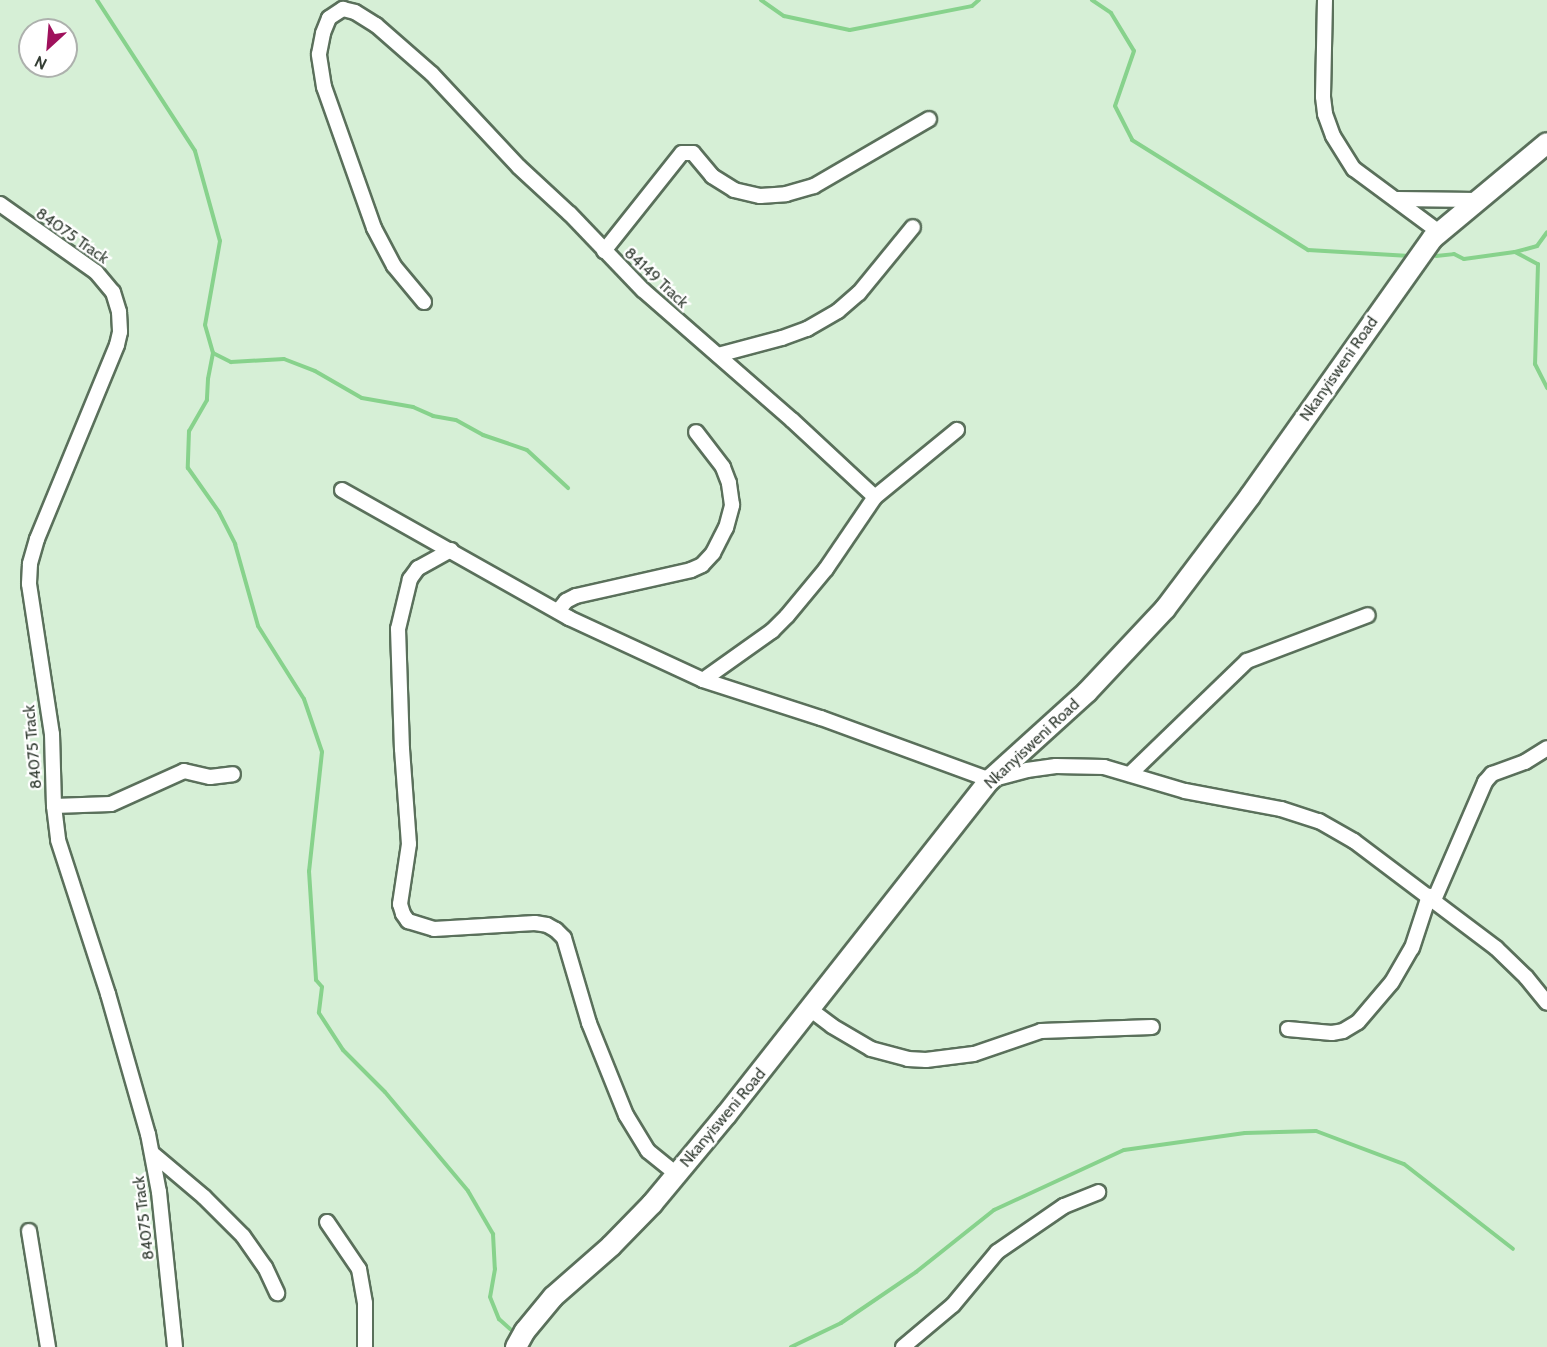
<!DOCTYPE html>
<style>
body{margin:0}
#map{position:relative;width:1547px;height:1347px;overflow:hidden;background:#d6efd6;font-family:Cabin,sans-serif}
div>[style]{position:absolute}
.stream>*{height:4px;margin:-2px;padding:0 2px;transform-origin:2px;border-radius:2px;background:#87d28c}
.roads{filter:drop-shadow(2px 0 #5a705b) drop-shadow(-2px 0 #5a705b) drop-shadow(0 2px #5a705b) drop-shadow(0 -2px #5a705b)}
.street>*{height:14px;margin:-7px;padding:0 7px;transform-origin:7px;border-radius:7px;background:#fff}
.secondary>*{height:20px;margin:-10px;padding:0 10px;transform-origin:10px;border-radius:10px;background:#fff}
span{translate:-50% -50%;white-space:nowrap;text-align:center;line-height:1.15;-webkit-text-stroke:4.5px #fff;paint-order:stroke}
.street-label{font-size:16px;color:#333d33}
.north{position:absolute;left:18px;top:18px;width:60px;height:60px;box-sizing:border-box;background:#fff;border:2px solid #adb1ad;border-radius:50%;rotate:206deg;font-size:16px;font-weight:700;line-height:24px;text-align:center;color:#333d33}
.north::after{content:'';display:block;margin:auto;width:21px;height:27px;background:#9f115c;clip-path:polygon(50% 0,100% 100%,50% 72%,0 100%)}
</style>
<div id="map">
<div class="stream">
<i style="left:97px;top:0;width:180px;rotate:57deg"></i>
<i style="left:195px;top:151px;width:93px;rotate:74.5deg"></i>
<i style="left:220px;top:241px;width:85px;rotate:100.1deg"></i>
<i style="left:205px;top:325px;width:29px;rotate:74deg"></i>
<i style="left:213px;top:353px;width:26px;rotate:101deg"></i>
<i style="left:208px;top:379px;width:21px;rotate:93deg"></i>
<i style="left:207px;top:400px;width:36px;rotate:120deg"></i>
<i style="left:189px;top:431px;width:37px;rotate:92deg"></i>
<i style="left:188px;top:468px;width:54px;rotate:54.8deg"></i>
<i style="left:219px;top:512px;width:36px;rotate:63deg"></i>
<i style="left:235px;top:544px;width:85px;rotate:74.3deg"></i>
<i style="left:258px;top:626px;width:86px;rotate:57.8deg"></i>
<i style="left:304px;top:699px;width:56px;rotate:71.2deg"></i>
<i style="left:322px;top:752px;width:120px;rotate:96.2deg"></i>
<i style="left:309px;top:871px;width:109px;rotate:86.3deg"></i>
<i style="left:316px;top:980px;width:9px;rotate:49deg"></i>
<i style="left:322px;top:987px;width:26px;rotate:97deg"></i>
<i style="left:319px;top:1013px;width:44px;rotate:57deg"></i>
<i style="left:343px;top:1050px;width:59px;rotate:45deg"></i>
<i style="left:385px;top:1092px;width:129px;rotate:50deg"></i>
<i style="left:468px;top:1191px;width:50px;rotate:59.8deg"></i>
<i style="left:493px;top:1234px;width:35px;rotate:87deg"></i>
<i style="left:495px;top:1269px;width:28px;rotate:100deg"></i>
<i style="left:490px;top:1297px;width:24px;rotate:68deg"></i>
<i style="left:499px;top:1319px;width:15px;rotate:42deg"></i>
<i style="left:761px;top:0;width:28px;rotate:35deg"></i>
<i style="left:784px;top:16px;width:67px;rotate:12deg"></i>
<i style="left:850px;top:30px;width:124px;rotate:-11.1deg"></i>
<i style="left:972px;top:6px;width:9px;rotate:-41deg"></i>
<i style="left:1092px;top:0;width:23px;rotate:34deg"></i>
<i style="left:1111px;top:13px;width:44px;rotate:58.8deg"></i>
<i style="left:1134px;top:51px;width:58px;rotate:109.1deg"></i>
<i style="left:1115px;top:106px;width:38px;rotate:63deg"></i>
<i style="left:1132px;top:140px;width:208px;rotate:32deg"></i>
<i style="left:1308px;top:250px;width:102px;rotate:3.4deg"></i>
<i style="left:1515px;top:252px;width:26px;rotate:28deg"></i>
<i style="left:1538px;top:264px;width:100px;rotate:91.7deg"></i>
<i style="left:1535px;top:364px;width:27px;rotate:63deg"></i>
<i style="left:1436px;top:256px;width:18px;rotate:-6deg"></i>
<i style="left:1454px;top:254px;width:11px;rotate:27deg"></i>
<i style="left:1464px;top:259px;width:51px;rotate:-7.8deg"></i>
<i style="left:1515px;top:252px;width:23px;rotate:-15deg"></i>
<i style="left:1537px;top:246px;width:17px;rotate:-54deg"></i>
<i style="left:213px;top:353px;width:20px;rotate:27deg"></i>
<i style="left:231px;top:362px;width:53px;rotate:-3.2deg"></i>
<i style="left:284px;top:359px;width:33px;rotate:21deg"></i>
<i style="left:315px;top:371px;width:54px;rotate:29.9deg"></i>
<i style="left:362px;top:398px;width:52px;rotate:10deg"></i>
<i style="left:413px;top:407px;width:22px;rotate:24deg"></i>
<i style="left:433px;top:416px;width:23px;rotate:10deg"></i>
<i style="left:456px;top:420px;width:31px;rotate:29deg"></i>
<i style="left:483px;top:435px;width:46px;rotate:18.8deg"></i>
<i style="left:527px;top:450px;width:56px;rotate:42.8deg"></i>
<i style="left:791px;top:1347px;width:55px;rotate:-25.6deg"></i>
<i style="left:841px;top:1323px;width:91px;rotate:-34.2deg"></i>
<i style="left:916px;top:1272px;width:100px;rotate:-38.5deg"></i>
<i style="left:994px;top:1210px;width:143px;rotate:-24.8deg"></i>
<i style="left:1124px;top:1150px;width:122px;rotate:-8deg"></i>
<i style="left:1245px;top:1133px;width:71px;rotate:-1.6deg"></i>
<i style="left:1316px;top:1131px;width:94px;rotate:20.6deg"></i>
<i style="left:1404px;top:1164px;width:138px;rotate:37.9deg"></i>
</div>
<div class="roads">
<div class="street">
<i style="left:1325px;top:0;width:97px;rotate:91.2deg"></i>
<i style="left:1323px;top:97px;width:17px;rotate:83deg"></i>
<i style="left:1325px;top:114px;width:23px;rotate:70deg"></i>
<i style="left:1333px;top:136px;width:39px;rotate:58deg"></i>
<i style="left:1354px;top:169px;width:106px;rotate:36.5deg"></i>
<i style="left:1397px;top:199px;width:79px;rotate:0.7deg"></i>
<i style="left:0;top:204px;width:118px;rotate:35.3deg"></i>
<i style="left:96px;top:272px;width:26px;rotate:50deg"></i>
<i style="left:113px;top:292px;width:21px;rotate:73deg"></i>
<i style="left:119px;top:312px;width:20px;rotate:87deg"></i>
<i style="left:120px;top:332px;width:13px;rotate:103deg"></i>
<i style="left:117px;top:345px;width:210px;rotate:112.4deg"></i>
<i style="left:37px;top:539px;width:26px;rotate:106deg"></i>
<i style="left:30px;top:564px;width:20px;rotate:93deg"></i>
<i style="left:29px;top:584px;width:152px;rotate:81.3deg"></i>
<i style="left:52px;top:734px;width:72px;rotate:88.4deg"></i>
<i style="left:54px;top:806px;width:34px;rotate:83deg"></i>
<i style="left:58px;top:840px;width:162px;rotate:72deg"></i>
<i style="left:108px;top:994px;width:146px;rotate:74.1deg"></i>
<i style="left:148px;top:1134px;width:59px;rotate:79.3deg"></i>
<i style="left:159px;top:1192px;width:156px;rotate:84.1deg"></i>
<i style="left:604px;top:251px;width:125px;rotate:-51.5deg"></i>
<i style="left:682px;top:153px;width:11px"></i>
<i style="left:693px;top:153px;width:30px;rotate:50deg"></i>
<i style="left:712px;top:176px;width:26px;rotate:32deg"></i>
<i style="left:734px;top:190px;width:27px;rotate:13deg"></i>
<i style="left:760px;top:196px;width:26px;rotate:-4deg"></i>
<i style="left:786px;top:194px;width:29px;rotate:-16deg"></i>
<i style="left:814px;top:186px;width:133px;rotate:-30.2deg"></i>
<i style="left:424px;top:302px;width:47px;rotate:-129.8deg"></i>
<i style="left:394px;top:266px;width:43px;rotate:-117.8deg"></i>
<i style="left:374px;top:228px;width:150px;rotate:-109.5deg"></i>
<i style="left:324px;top:87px;width:33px;rotate:-99deg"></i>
<i style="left:319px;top:54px;width:21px;rotate:-79deg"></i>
<i style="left:323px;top:33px;width:16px;rotate:-68deg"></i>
<i style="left:329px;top:18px;width:17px;rotate:-33deg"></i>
<i style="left:343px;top:9px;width:12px;rotate:14deg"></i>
<i style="left:355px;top:12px;width:25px;rotate:32deg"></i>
<i style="left:376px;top:25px;width:74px;rotate:41.2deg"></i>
<i style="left:432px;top:74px;width:127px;rotate:46.9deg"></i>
<i style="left:519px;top:167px;width:69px;rotate:42.7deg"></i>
<i style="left:570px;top:214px;width:105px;rotate:46.2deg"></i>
<i style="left:643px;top:290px;width:198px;rotate:41.1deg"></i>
<i style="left:792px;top:420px;width:113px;rotate:42.9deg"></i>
<i style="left:875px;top:497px;width:106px;rotate:-39.3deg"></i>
<i style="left:718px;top:355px;width:66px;rotate:-14.9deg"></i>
<i style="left:782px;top:338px;width:27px;rotate:-20deg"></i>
<i style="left:807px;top:329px;width:36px;rotate:-30deg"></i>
<i style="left:838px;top:311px;width:28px;rotate:-41deg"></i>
<i style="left:859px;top:293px;width:85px;rotate:-50.7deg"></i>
<i style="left:342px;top:490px;width:261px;rotate:29.4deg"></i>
<i style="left:569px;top:618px;width:148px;rotate:24.8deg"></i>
<i style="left:703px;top:680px;width:124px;rotate:17.9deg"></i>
<i style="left:821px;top:718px;width:180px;rotate:20.1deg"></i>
<i style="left:990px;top:780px;width:38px;rotate:-15deg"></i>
<i style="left:1027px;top:770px;width:29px;rotate:-8deg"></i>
<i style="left:1056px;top:766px;width:48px;rotate:1.2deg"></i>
<i style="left:1104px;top:767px;width:84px;rotate:16.5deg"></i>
<i style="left:1185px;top:791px;width:98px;rotate:10.6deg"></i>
<i style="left:1281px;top:809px;width:40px;rotate:18deg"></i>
<i style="left:1319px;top:821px;width:40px;rotate:29.7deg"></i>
<i style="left:1354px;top:841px;width:178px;rotate:37deg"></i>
<i style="left:1496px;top:948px;width:42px;rotate:44deg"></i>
<i style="left:1526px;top:977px;width:33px;rotate:51deg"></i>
<i style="left:451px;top:550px;width:38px;rotate:151deg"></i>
<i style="left:418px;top:568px;width:14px;rotate:126deg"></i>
<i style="left:410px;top:579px;width:51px;rotate:103.5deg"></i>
<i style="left:398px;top:629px;width:120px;rotate:88.1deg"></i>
<i style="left:402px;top:749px;width:95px;rotate:85.8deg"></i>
<i style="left:409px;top:844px;width:61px;rotate:98.5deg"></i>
<i style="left:400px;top:904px;width:10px;rotate:73deg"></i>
<i style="left:403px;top:914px;width:9px;rotate:54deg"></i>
<i style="left:408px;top:921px;width:27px;rotate:17deg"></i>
<i style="left:434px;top:929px;width:101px;rotate:-3.4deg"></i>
<i style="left:535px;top:923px;width:12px;rotate:9deg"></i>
<i style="left:547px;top:925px;width:10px;rotate:29deg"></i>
<i style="left:556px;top:930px;width:11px;rotate:45deg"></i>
<i style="left:564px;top:938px;width:89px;rotate:73.6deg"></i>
<i style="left:589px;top:1023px;width:99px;rotate:68.1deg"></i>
<i style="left:626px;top:1115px;width:42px;rotate:58.6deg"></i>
<i style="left:648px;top:1151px;width:36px;rotate:39deg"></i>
<i style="left:558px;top:611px;width:13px;rotate:-51deg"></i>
<i style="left:566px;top:601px;width:11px;rotate:-27deg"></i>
<i style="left:576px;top:596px;width:118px;rotate:-12.7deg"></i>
<i style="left:691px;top:570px;width:12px;rotate:-24deg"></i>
<i style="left:702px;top:565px;width:16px;rotate:-47deg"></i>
<i style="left:713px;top:553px;width:28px;rotate:-63deg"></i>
<i style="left:726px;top:528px;width:24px;rotate:-75deg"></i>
<i style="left:732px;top:505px;width:22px;rotate:-98deg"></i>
<i style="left:729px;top:483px;width:17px;rotate:-111deg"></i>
<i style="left:723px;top:467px;width:44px;rotate:-127.6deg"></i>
<i style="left:703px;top:680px;width:85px;rotate:-35.4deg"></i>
<i style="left:772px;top:631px;width:21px;rotate:-45deg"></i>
<i style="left:787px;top:616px;width:61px;rotate:-50.3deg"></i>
<i style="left:826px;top:569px;width:87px;rotate:-55.8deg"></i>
<i style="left:1130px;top:774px;width:163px;rotate:-44deg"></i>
<i style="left:1247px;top:661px;width:129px;rotate:-20.8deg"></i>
<i style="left:54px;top:806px;width:57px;rotate:-2deg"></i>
<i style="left:111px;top:804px;width:80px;rotate:-24.3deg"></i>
<i style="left:184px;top:771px;width:27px;rotate:13deg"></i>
<i style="left:210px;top:777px;width:23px;rotate:-7deg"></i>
<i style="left:1434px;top:900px;width:129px;rotate:-66.6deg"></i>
<i style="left:1485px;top:782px;width:11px;rotate:-49deg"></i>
<i style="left:1492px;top:774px;width:35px;rotate:-20deg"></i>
<i style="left:1525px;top:762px;width:26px;rotate:-32deg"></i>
<i style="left:811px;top:1010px;width:26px;rotate:37deg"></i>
<i style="left:832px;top:1026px;width:45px;rotate:30.5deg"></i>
<i style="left:871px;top:1049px;width:38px;rotate:15deg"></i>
<i style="left:908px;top:1059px;width:18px;rotate:3deg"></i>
<i style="left:926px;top:1060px;width:48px;rotate:-7.1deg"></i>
<i style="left:974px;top:1054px;width:71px;rotate:-18.9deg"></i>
<i style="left:1041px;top:1031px;width:111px;rotate:-2.1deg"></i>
<i style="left:1288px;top:1029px;width:44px;rotate:5.2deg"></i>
<i style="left:1332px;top:1033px;width:11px;rotate:-10deg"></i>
<i style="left:1343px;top:1031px;width:17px;rotate:-31deg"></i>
<i style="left:1358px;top:1022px;width:52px;rotate:-49.6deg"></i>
<i style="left:1392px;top:982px;width:39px;rotate:-60deg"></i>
<i style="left:1412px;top:948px;width:55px;rotate:-71.9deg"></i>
<i style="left:152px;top:1153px;width:68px;rotate:40.2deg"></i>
<i style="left:204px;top:1197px;width:55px;rotate:45deg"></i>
<i style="left:243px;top:1236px;width:38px;rotate:55deg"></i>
<i style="left:265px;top:1267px;width:29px;rotate:65deg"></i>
<i style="left:327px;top:1222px;width:57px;rotate:55.8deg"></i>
<i style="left:359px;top:1269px;width:35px;rotate:80deg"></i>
<i style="left:365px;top:1303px;width:44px;rotate:90deg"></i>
<i style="left:29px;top:1231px;width:118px;rotate:80.7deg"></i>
<i style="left:903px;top:1347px;width:65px;rotate:-40deg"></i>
<i style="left:953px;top:1305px;width:69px;rotate:-50.3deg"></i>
<i style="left:997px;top:1252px;width:81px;rotate:-34.5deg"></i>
<i style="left:1064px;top:1206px;width:37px;rotate:-22deg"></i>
</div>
<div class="secondary">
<i style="left:516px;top:1347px;width:18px;rotate:-61deg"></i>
<i style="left:525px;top:1331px;width:44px;rotate:-50.5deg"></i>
<i style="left:553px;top:1297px;width:77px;rotate:-41.3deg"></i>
<i style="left:611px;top:1246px;width:59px;rotate:-45.7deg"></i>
<i style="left:652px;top:1204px;width:116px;rotate:-50.3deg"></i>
<i style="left:726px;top:1115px;width:427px;rotate:-51.8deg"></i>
<i style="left:990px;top:780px;width:131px;rotate:-42.2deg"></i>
<i style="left:1087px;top:692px;width:114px;rotate:-46.8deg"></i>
<i style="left:1165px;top:609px;width:141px;rotate:-53deg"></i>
<i style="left:1250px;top:496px;width:316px;rotate:-54.7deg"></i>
<i style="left:1433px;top:238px;width:148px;rotate:-39.8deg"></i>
</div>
</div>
<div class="street-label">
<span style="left:72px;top:236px;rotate:35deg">84075 Track</span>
<span style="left:656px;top:278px;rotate:43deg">84149 Track</span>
<span style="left:1339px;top:369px;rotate:-55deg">Nkanyisweni Road</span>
<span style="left:1032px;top:744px;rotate:-43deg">Nkanyisweni Road</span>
<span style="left:33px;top:747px;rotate:-95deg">84075 Track</span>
<span style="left:723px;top:1118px;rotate:-50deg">Nkanyisweni Road</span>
<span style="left:144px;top:1218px;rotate:-97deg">84075 Track</span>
</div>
<div class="north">N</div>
</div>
